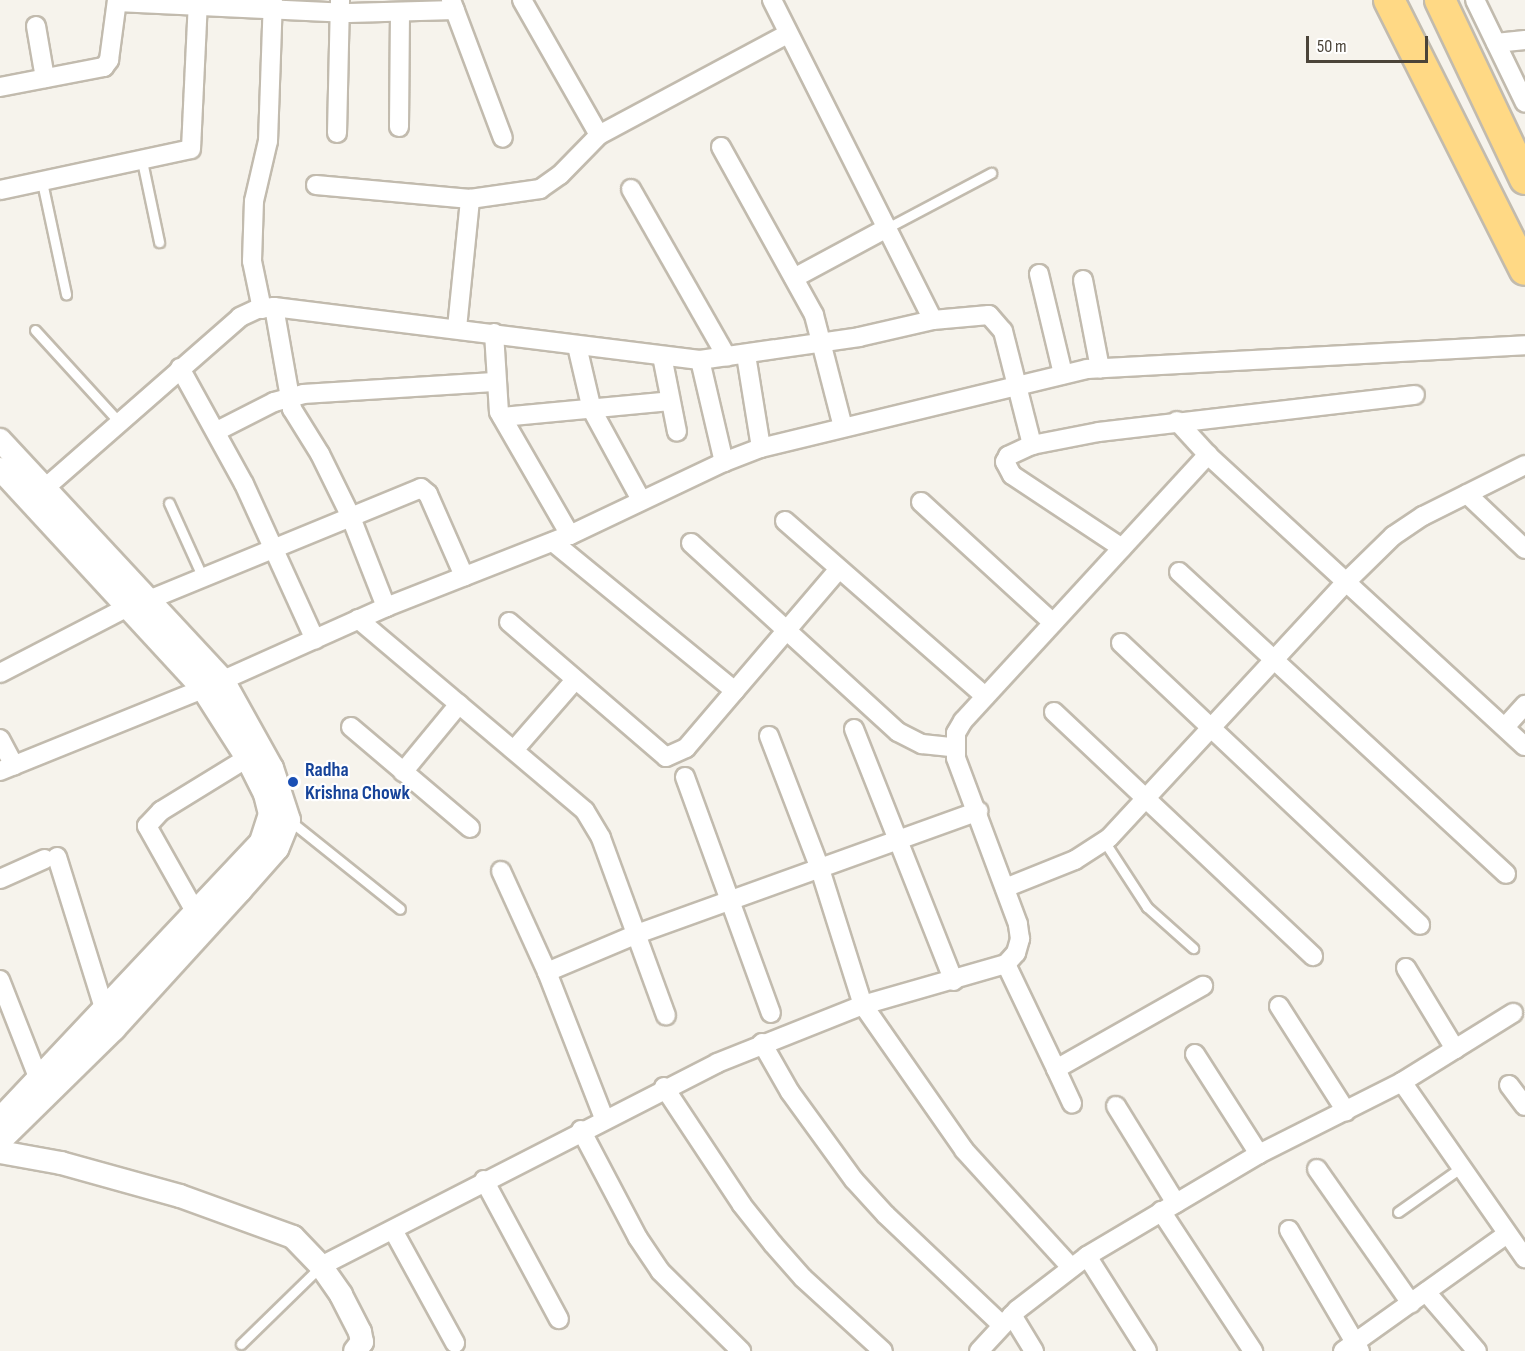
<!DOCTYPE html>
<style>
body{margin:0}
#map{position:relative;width:1525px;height:1351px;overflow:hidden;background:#f6f3ec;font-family:"Sofia Sans Condensed",sans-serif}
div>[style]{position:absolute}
.roads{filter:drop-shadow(2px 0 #c2bbae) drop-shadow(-2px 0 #c2bbae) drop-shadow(0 2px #c2bbae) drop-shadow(0 -2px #c2bbae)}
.service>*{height:9px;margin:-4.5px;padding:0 4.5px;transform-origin:4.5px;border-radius:4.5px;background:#fff}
.minor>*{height:18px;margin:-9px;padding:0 9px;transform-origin:9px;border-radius:9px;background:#fff}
.tertiary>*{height:22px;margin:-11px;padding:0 11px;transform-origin:11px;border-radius:11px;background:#fff}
.trunk>*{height:30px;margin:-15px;padding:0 15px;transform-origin:15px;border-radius:15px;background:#ffd985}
.dots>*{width:16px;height:16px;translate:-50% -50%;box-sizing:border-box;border:3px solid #fff;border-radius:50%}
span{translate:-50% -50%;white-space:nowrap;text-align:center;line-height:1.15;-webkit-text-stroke:4.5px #fff;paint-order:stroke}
.transit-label{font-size:20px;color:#164399;font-weight:700}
.left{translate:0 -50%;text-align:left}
.scale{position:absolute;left:1306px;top:36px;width:122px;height:27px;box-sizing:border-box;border:3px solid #4b4439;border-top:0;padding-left:8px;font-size:18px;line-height:21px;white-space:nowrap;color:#4b4439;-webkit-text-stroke:4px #fff;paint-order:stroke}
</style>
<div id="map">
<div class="roads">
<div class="service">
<i style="left:142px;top:161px;width:83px;rotate:78.1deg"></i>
<i style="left:42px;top:182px;width:115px;rotate:77.9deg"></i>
<i style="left:887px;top:228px;width:118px;rotate:-27.9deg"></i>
<i style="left:35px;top:330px;width:125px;rotate:47.6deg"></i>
<i style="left:169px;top:503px;width:82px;rotate:65.6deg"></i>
<i style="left:289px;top:820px;width:142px;rotate:38.7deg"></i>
<i style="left:1104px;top:841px;width:79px;rotate:56.9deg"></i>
<i style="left:1147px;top:907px;width:62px;rotate:41.7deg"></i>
<i style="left:1398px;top:1212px;width:75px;rotate:-35.2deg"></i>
<i style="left:241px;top:1344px;width:112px;rotate:-44.3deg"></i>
</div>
<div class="minor">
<i style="left:451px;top:0;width:147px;rotate:69.4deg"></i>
<i style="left:522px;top:0;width:155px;rotate:60.3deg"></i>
<i style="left:772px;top:0;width:358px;rotate:63.3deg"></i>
<i style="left:1475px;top:0;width:114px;rotate:64.1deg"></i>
<i style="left:117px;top:2px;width:232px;rotate:2.7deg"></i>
<i style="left:349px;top:13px;width:106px;rotate:-1.6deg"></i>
<i style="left:36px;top:26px;width:53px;rotate:80.2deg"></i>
<i style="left:1496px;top:43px;width:29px;rotate:-6deg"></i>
<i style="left:0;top:87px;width:106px;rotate:-10.9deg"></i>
<i style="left:104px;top:67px;width:9px;rotate:-54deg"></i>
<i style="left:109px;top:60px;width:61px;rotate:-82.4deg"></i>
<i style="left:399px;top:127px;width:115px;rotate:-89.5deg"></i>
<i style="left:337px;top:133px;width:133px;rotate:-88.7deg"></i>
<i style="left:721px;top:147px;width:192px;rotate:61deg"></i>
<i style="left:814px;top:315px;width:116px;rotate:75.5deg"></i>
<i style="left:316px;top:185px;width:155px;rotate:5.2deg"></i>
<i style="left:470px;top:199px;width:71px;rotate:-8.1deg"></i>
<i style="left:540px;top:189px;width:24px;rotate:-35deg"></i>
<i style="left:560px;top:175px;width:56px;rotate:-45.7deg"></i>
<i style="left:599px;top:135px;width:213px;rotate:-28.2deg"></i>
<i style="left:631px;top:189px;width:193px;rotate:60.3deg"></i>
<i style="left:0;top:190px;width:195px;rotate:-12.1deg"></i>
<i style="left:191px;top:149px;width:149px;rotate:-87.3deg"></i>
<i style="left:1039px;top:274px;width:103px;rotate:76.5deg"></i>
<i style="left:794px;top:278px;width:106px;rotate:-28.3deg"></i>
<i style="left:1083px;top:280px;width:90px;rotate:79.1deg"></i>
<i style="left:274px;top:307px;width:104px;rotate:80deg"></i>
<i style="left:292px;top:409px;width:53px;rotate:58.1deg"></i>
<i style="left:320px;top:454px;width:68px;rotate:63.8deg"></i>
<i style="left:350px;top:515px;width:99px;rotate:68.6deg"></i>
<i style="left:262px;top:309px;width:49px;rotate:-101.8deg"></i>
<i style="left:252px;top:261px;width:60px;rotate:-88.1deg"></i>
<i style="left:254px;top:201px;width:62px;rotate:-76.9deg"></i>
<i style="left:268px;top:141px;width:141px;rotate:-88deg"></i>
<i style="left:457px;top:328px;width:130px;rotate:-84.2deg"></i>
<i style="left:494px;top:333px;width:79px;rotate:86.4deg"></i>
<i style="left:499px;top:412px;width:142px;rotate:60deg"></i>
<i style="left:577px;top:346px;width:66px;rotate:76.8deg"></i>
<i style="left:592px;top:410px;width:102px;rotate:61.4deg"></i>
<i style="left:746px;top:355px;width:94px;rotate:80.8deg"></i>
<i style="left:662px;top:356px;width:77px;rotate:78.8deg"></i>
<i style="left:700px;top:360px;width:105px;rotate:76.8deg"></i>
<i style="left:180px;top:368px;width:132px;rotate:61.1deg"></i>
<i style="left:244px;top:484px;width:171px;rotate:65.5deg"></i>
<i style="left:502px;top:417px;width:169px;rotate:-5.4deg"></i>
<i style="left:1177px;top:421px;width:46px;rotate:47.6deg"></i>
<i style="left:1208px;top:455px;width:430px;rotate:42.6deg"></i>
<i style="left:217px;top:431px;width:64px;rotate:-27deg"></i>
<i style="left:274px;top:402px;width:30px;rotate:-15deg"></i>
<i style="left:303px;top:394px;width:191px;rotate:-3.6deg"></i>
<i style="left:45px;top:488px;width:259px;rotate:-41.2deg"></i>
<i style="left:240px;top:317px;width:19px;rotate:-25deg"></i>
<i style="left:257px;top:309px;width:17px;rotate:-7deg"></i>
<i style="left:274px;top:307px;width:429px;rotate:7.1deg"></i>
<i style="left:700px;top:360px;width:161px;rotate:-8.2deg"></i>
<i style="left:859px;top:337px;width:76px;rotate:-12.9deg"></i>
<i style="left:933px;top:320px;width:56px;rotate:-5.1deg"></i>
<i style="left:989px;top:315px;width:21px;rotate:49deg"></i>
<i style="left:1003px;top:331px;width:118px;rotate:75.7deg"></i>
<i style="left:1467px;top:494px;width:80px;rotate:43.5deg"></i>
<i style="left:921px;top:502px;width:179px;rotate:42.5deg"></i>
<i style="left:785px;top:521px;width:266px;rotate:41.2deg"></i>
<i style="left:553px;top:542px;width:235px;rotate:39.3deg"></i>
<i style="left:691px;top:543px;width:280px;rotate:42.4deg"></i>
<i style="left:898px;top:732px;width:27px;rotate:27deg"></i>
<i style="left:922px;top:744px;width:31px;rotate:6deg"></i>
<i style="left:1122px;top:548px;width:132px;rotate:-146.4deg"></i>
<i style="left:1012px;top:475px;width:15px;rotate:-118deg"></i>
<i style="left:1005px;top:462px;width:7px;rotate:-63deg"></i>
<i style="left:1008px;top:456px;width:26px;rotate:-25deg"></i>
<i style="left:1032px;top:445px;width:68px;rotate:-11deg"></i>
<i style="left:1099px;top:432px;width:318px;rotate:-6.7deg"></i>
<i style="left:1179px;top:572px;width:445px;rotate:42.7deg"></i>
<i style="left:151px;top:599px;width:292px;rotate:-22.3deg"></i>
<i style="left:421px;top:488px;width:9px;rotate:41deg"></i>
<i style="left:428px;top:494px;width:90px;rotate:66.3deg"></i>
<i style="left:358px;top:619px;width:297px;rotate:40.2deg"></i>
<i style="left:585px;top:811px;width:31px;rotate:59deg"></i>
<i style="left:601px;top:838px;width:189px;rotate:69.9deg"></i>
<i style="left:509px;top:622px;width:207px;rotate:40.7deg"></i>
<i style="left:666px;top:757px;width:22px;rotate:-24deg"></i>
<i style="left:686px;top:748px;width:235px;rotate:-49.5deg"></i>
<i style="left:1121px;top:643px;width:411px;rotate:43.3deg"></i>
<i style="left:0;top:673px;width:144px;rotate:-27.3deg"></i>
<i style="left:1054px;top:712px;width:356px;rotate:43.3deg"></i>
<i style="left:351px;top:727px;width:156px;rotate:40.3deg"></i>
<i style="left:1505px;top:727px;width:30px;rotate:-48deg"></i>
<i style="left:854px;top:729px;width:271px;rotate:68.4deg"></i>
<i style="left:769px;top:736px;width:142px;rotate:69deg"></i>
<i style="left:820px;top:869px;width:143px;rotate:72.5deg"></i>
<i style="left:863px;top:1005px;width:177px;rotate:55.1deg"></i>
<i style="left:964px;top:1150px;width:159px;rotate:47.6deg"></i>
<i style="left:0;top:739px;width:30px;rotate:62deg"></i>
<i style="left:514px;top:750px;width:93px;rotate:-48.9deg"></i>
<i style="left:0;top:771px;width:219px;rotate:-22deg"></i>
<i style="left:203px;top:689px;width:201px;rotate:-24.1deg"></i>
<i style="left:386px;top:607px;width:198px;rotate:-21.4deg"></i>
<i style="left:570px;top:535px;width:170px;rotate:-25.4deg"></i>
<i style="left:724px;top:462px;width:40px;rotate:-21deg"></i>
<i style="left:761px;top:448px;width:335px;rotate:-13.6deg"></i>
<i style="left:1087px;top:369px;width:439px;rotate:-3.1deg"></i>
<i style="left:403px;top:772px;width:88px;rotate:-50.5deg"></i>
<i style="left:685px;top:777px;width:251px;rotate:70deg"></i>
<i style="left:57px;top:857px;width:161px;rotate:72.7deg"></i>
<i style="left:501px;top:871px;width:111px;rotate:65.5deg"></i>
<i style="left:547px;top:972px;width:157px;rotate:68.7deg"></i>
<i style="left:0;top:879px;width:49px;rotate:-24deg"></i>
<i style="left:1005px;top:888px;width:75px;rotate:-21.8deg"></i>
<i style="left:1075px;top:860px;width:40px;rotate:-32.9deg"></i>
<i style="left:1109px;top:838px;width:349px;rotate:-47.2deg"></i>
<i style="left:1346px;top:582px;width:66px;rotate:-44.4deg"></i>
<i style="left:1393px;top:536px;width:36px;rotate:-34deg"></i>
<i style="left:1423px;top:516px;width:114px;rotate:-26.6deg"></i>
<i style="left:196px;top:913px;width:100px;rotate:-119.4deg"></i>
<i style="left:147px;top:826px;width:21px;rotate:-47deg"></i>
<i style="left:161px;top:811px;width:101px;rotate:-31.6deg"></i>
<i style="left:1006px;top:964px;width:116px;rotate:64.5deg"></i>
<i style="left:1056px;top:1069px;width:169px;rotate:-29.5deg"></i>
<i style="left:1406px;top:968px;width:95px;rotate:58.8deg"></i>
<i style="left:547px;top:972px;width:98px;rotate:-22.9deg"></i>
<i style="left:637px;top:934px;width:363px;rotate:-19.8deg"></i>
<i style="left:0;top:980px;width:118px;rotate:68.6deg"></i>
<i style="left:1279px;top:1006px;width:125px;rotate:57.5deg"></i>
<i style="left:762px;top:1043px;width:56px;rotate:60.3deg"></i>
<i style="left:790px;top:1092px;width:109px;rotate:54deg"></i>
<i style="left:854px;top:1180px;width:47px;rotate:47.6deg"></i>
<i style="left:886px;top:1215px;width:160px;rotate:43.5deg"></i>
<i style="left:1195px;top:1054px;width:119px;rotate:57.4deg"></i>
<i style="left:1056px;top:1069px;width:38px;rotate:65deg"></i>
<i style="left:1402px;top:1082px;width:215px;rotate:55.1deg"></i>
<i style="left:1509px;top:1085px;width:26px;rotate:53deg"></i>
<i style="left:664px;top:1087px;width:141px;rotate:56.5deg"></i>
<i style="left:742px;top:1205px;width:50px;rotate:51.5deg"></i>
<i style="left:773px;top:1244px;width:45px;rotate:48.6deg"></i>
<i style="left:803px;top:1278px;width:108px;rotate:42.4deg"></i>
<i style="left:1116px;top:1106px;width:114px;rotate:58.3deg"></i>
<i style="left:581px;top:1130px;width:122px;rotate:62.2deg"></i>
<i style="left:638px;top:1238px;width:40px;rotate:56deg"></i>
<i style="left:660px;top:1271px;width:114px;rotate:44.6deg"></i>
<i style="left:1317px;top:1169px;width:164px;rotate:55deg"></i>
<i style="left:484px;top:1180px;width:158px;rotate:61.7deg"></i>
<i style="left:1161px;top:1211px;width:168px;rotate:56.7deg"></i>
<i style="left:393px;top:1230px;width:129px;rotate:61.2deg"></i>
<i style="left:1289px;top:1230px;width:140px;rotate:59.6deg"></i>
<i style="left:1087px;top:1256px;width:112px;rotate:57.7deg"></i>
<i style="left:321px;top:1266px;width:445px;rotate:-27.1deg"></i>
<i style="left:717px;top:1063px;width:157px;rotate:-21.7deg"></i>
<i style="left:863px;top:1005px;width:149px;rotate:-16deg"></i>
<i style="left:1006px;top:964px;width:15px;rotate:-48deg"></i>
<i style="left:1016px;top:953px;width:15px;rotate:-74deg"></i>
<i style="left:1020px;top:939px;width:15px;rotate:-98deg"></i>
<i style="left:1018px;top:924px;width:177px;rotate:-110.5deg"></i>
<i style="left:956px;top:758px;width:25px;rotate:-90deg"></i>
<i style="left:956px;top:733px;width:14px;rotate:-60deg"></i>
<i style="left:963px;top:721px;width:362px;rotate:-47.4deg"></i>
<i style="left:1426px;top:1292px;width:78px;rotate:49.2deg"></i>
<i style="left:1012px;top:1315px;width:42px;rotate:58.6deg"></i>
<i style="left:979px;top:1351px;width:56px;rotate:-47.2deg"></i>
<i style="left:1017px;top:1310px;width:88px;rotate:-37.6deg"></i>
<i style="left:1087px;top:1256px;width:200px;rotate:-30.7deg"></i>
<i style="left:1259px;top:1154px;width:160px;rotate:-26.7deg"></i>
<i style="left:1402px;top:1082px;width:131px;rotate:-31.9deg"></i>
<i style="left:1343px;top:1351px;width:201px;rotate:-35.5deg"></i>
</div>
<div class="tertiary">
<i style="left:0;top:440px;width:328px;rotate:47.1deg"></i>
<i style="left:223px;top:680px;width:101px;rotate:60.9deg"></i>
<i style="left:272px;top:768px;width:55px;rotate:71.9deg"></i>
<i style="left:289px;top:820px;width:31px;rotate:112deg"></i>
<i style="left:277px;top:849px;width:56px;rotate:131.4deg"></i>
<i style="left:240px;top:891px;width:187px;rotate:132.4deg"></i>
<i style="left:114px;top:1029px;width:160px;rotate:135.5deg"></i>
<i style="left:0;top:469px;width:299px;rotate:47.3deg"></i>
<i style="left:203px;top:689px;width:82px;rotate:57.5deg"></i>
<i style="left:247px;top:758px;width:40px;rotate:63.4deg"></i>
<i style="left:265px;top:794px;width:21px;rotate:76deg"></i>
<i style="left:270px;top:814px;width:29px;rotate:108deg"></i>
<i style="left:261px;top:842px;width:381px;rotate:133.3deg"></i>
<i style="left:0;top:1152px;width:62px;rotate:10.2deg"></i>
<i style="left:61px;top:1163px;width:123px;rotate:15.5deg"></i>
<i style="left:180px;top:1196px;width:120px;rotate:19.9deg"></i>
<i style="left:293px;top:1237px;width:40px;rotate:46deg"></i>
<i style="left:321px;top:1266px;width:35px;rotate:55deg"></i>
<i style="left:341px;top:1295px;width:42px;rotate:62.8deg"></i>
<i style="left:360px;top:1332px;width:10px;rotate:79deg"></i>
<i style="left:362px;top:1342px;width:11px;rotate:128deg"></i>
</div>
<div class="trunk">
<i style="left:1389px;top:0;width:302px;rotate:63.3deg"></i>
<i style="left:1440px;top:0;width:198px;rotate:64.6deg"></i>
</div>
</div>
<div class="dots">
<i style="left:293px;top:782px;background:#1a4fb4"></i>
</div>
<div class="transit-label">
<span class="left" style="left:305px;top:782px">Radha<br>Krishna Chowk</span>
</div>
<div class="scale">50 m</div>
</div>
